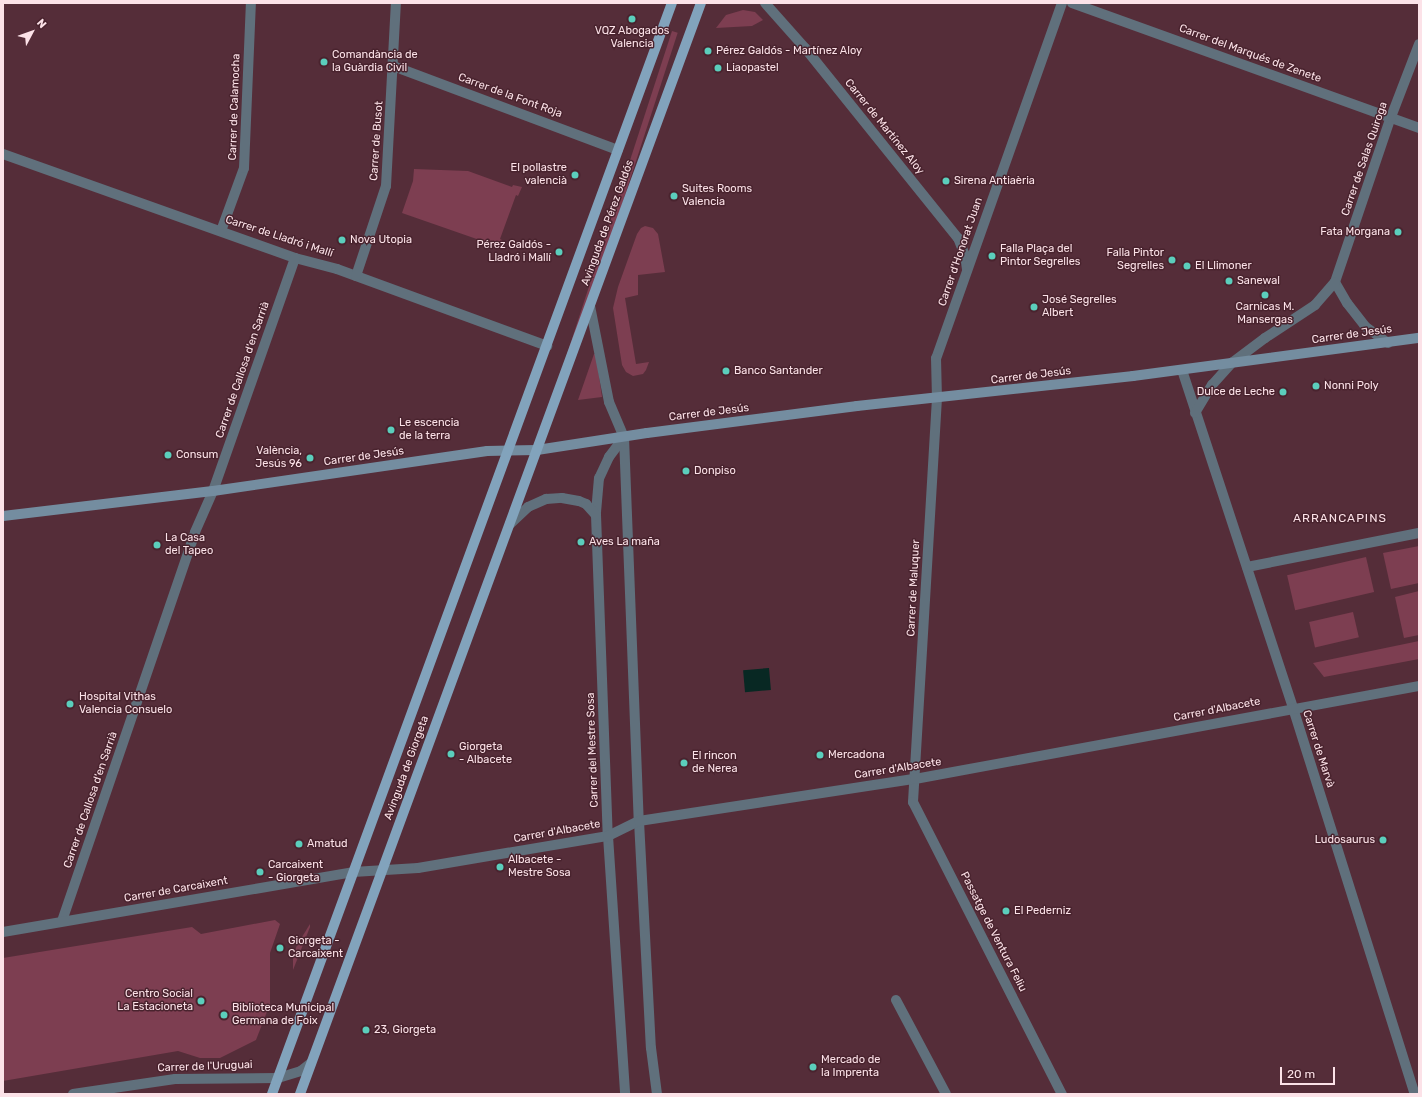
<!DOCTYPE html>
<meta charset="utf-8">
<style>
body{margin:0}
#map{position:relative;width:1422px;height:1097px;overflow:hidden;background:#552d39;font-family:Rubik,sans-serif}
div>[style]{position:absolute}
.green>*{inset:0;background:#7d3e51;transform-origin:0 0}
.water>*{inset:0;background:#082823;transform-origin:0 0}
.street>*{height:10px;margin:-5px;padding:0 5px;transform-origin:5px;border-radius:5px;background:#60707c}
.secondary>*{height:10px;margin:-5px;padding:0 5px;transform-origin:5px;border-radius:5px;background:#748da0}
.primary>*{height:10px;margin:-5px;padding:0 5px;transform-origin:5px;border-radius:5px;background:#82a3bc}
.dots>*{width:11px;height:11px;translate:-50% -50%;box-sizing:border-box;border:2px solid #49232e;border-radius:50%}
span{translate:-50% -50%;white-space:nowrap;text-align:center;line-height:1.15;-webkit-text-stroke:3px #49232e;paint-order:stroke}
.poi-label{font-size:11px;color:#fce2e8}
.left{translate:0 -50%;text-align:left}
.right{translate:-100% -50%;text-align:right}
.street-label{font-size:11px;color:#fce2e8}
.neighbourhood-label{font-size:12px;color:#fce2e8;letter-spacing:1px}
.frame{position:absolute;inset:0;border:4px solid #fce2e8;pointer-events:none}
.north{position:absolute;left:12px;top:12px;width:40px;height:40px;-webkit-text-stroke:3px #49232e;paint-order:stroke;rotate:49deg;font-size:11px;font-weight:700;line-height:16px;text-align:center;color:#fce2e8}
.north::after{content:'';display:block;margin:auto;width:14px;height:18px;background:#fce2e8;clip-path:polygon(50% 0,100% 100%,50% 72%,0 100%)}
.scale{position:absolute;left:1280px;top:1067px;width:55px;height:18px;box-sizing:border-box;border:2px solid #fce2e8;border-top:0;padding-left:5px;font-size:12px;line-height:14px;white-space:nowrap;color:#fce2e8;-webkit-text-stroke:3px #49232e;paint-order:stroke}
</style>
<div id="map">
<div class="green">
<i style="clip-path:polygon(743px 10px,755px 12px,763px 20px,752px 26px,716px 28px,726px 15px)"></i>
<i style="left:672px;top:31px;width:6px;height:395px;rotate:18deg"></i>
<i style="clip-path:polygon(414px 169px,468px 171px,512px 187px,513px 185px,522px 187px,518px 196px,516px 195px,500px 239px,502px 240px,499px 249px,490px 246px,491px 244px,402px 213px,413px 181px)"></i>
<i style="clip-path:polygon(645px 226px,653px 228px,658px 234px,665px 272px,638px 275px,638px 295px,625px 298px,636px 364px,649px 362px,646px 370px,643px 374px,633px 376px,626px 372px,622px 365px,613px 308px,618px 287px,637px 234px,641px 228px)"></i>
<i style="clip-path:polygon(594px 354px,596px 354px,602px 397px,578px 400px)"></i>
<i style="clip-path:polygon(1419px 546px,1419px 583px,1391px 589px,1383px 553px)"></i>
<i style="left:1366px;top:557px;width:36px;height:81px;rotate:77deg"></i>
<i style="clip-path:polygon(1419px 591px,1419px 635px,1404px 638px,1395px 597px)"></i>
<i style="left:1353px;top:612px;width:26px;height:45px;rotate:77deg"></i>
<i style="clip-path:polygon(1419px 641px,1419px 659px,1324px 677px,1313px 663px)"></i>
<i style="clip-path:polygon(275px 920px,280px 924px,279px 927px,270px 953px,270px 1004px,256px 1040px,220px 1058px,200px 1058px,178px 1051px,3px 1081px,3px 958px,192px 927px,201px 934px)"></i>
<i style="clip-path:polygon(310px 924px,310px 927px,293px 970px,293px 957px,297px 945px)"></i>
</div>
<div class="water">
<i style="left:769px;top:668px;width:22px;height:26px;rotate:85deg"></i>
</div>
<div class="street">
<i style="left:765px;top:3px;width:60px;rotate:48.4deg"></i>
<i style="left:805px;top:48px;width:244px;rotate:51.2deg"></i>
<i style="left:958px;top:238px;width:18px;rotate:68deg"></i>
<i style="left:965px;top:255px;width:15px;rotate:82deg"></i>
<i style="left:1062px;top:3px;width:377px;rotate:109.5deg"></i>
<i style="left:936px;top:358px;width:40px;rotate:88.6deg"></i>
<i style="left:937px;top:398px;width:405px;rotate:93.4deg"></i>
<i style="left:913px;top:802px;width:328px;rotate:63deg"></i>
<i style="left:1072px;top:3px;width:369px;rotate:19.8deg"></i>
<i style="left:393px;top:66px;width:240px;rotate:20.5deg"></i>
<i style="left:3px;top:154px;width:310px;rotate:19.6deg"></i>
<i style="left:295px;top:258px;width:43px;rotate:14.7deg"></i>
<i style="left:337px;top:269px;width:224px;rotate:20.1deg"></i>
<i style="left:221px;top:231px;width:67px;rotate:-69.9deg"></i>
<i style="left:244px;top:168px;width:165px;rotate:-87.6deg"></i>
<i style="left:356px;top:276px;width:95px;rotate:-71.6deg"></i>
<i style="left:386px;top:186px;width:183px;rotate:-86.9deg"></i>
<i style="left:590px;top:306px;width:98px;rotate:78.8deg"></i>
<i style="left:609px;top:402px;width:38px;rotate:67deg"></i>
<i style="left:624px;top:437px;width:384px;rotate:87.8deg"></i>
<i style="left:639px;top:821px;width:227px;rotate:87deg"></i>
<i style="left:651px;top:1048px;width:46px;rotate:82.6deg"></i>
<i style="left:1388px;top:343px;width:29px;rotate:-144deg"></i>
<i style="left:1365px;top:326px;width:29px;rotate:-128deg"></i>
<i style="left:1347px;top:303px;width:24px;rotate:-120deg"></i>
<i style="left:1335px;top:282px;width:174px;rotate:-71.3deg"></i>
<i style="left:1391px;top:117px;width:78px;rotate:-69deg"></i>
<i style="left:1182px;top:370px;width:356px;rotate:71.8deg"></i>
<i style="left:1293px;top:708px;width:405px;rotate:72.5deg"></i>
<i style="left:1195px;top:413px;width:33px;rotate:-59deg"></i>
<i style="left:1212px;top:385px;width:31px;rotate:-48deg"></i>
<i style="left:1233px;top:362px;width:40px;rotate:-37deg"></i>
<i style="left:1265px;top:338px;width:60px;rotate:-33.4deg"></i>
<i style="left:1315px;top:305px;width:30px;rotate:-49deg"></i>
<i style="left:624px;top:437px;width:25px;rotate:127deg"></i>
<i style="left:609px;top:457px;width:23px;rotate:115deg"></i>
<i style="left:599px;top:478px;width:37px;rotate:95deg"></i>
<i style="left:596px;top:515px;width:321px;rotate:87.9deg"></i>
<i style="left:608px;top:836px;width:259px;rotate:86.2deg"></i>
<i style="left:510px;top:524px;width:25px;rotate:-43deg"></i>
<i style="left:528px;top:507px;width:20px;rotate:-24deg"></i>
<i style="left:546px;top:499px;width:16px;rotate:-4deg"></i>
<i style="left:562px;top:498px;width:17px;rotate:10deg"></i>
<i style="left:579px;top:501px;width:8px;rotate:23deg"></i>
<i style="left:586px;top:504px;width:15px;rotate:48deg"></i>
<i style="left:1247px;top:567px;width:175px;rotate:-11.2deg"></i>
<i style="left:62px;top:921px;width:411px;rotate:-71.1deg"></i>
<i style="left:195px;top:532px;width:45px;rotate:-66.3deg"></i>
<i style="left:213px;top:491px;width:247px;rotate:-70.6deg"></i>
<i style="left:3px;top:932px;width:355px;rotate:-9.7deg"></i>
<i style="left:353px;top:872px;width:65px;rotate:-3.5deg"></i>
<i style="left:418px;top:868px;width:193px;rotate:-9.6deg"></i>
<i style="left:608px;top:836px;width:34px;rotate:-26deg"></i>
<i style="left:639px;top:821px;width:279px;rotate:-8.7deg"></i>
<i style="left:915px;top:779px;width:513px;rotate:-10.45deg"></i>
<i style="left:896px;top:1000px;width:106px;rotate:62deg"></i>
<i style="left:73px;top:1094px;width:103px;rotate:-8.4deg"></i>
<i style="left:175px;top:1079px;width:103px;rotate:-0.6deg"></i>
<i style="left:278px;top:1078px;width:24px;rotate:-17deg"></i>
<i style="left:301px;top:1071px;width:13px;rotate:-39deg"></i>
</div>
<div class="secondary">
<i style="left:3px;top:516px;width:211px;rotate:-6.8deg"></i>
<i style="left:213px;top:491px;width:277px;rotate:-8.3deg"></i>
<i style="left:487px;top:451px;width:50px;rotate:-1.1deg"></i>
<i style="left:537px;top:450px;width:111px;rotate:-8.8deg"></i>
<i style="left:647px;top:433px;width:212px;rotate:-7.3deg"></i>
<i style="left:857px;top:406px;width:278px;rotate:-6.2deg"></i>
<i style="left:1133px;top:376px;width:289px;rotate:-7.6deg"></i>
</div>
<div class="primary">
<i style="left:272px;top:1094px;width:1162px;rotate:-69.87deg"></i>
<i style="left:300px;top:1094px;width:1162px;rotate:-69.82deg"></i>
</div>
<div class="dots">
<i style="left:632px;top:19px;background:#5bcebc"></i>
<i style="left:708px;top:51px;background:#5bcebc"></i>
<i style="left:324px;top:62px;background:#5bcebc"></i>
<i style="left:718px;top:68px;background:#5bcebc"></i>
<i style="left:575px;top:175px;background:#5bcebc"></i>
<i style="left:946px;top:181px;background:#5bcebc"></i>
<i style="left:674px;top:196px;background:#5bcebc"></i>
<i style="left:1398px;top:232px;background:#5bcebc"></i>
<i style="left:342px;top:240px;background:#5bcebc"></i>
<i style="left:559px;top:252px;background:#5bcebc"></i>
<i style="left:992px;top:256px;background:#5bcebc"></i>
<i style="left:1172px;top:260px;background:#5bcebc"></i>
<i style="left:1187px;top:266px;background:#5bcebc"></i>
<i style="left:1229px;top:281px;background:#5bcebc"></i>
<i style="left:1265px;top:295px;background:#5bcebc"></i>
<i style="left:1034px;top:307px;background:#5bcebc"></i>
<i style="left:726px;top:371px;background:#5bcebc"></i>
<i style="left:1316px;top:386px;background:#5bcebc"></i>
<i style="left:1283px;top:392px;background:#5bcebc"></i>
<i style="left:391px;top:430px;background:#5bcebc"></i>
<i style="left:168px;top:455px;background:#5bcebc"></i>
<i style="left:310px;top:458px;background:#5bcebc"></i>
<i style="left:686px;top:471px;background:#5bcebc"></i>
<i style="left:581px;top:542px;background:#5bcebc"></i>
<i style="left:157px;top:545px;background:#5bcebc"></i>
<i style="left:70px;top:704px;background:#5bcebc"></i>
<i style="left:451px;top:754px;background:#5bcebc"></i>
<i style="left:820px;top:755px;background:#5bcebc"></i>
<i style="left:684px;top:763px;background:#5bcebc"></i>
<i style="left:1383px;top:840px;background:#5bcebc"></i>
<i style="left:299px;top:844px;background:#5bcebc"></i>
<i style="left:500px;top:867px;background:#5bcebc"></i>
<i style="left:260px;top:872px;background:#5bcebc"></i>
<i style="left:1006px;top:911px;background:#5bcebc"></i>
<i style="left:280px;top:948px;background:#5bcebc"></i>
<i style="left:201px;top:1001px;background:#5bcebc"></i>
<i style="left:224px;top:1015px;background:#5bcebc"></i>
<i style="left:366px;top:1030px;background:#5bcebc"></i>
<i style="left:813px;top:1067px;background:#5bcebc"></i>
</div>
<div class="poi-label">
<span style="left:632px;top:38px">VQZ Abogados<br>Valencia</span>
<span class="left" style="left:716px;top:51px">Pérez Galdós - Martínez Aloy</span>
<span class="left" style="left:332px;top:62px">Comandància de<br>la Guàrdia Civil</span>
<span class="left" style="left:726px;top:68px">Liaopastel</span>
<span class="right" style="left:567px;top:175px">El pollastre<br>valencià</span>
<span class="left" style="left:954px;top:181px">Sirena Antiaèria</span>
<span class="left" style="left:682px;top:196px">Suites Rooms<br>Valencia</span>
<span class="right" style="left:1390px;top:232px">Fata Morgana</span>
<span class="left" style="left:350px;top:240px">Nova Utopia</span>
<span class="right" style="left:551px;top:252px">Pérez Galdós -<br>Lladró i Mallí</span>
<span class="left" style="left:1000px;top:256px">Falla Plaça del<br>Pintor Segrelles</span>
<span class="right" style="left:1164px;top:260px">Falla Pintor<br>Segrelles</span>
<span class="left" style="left:1195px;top:266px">El Llimoner</span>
<span class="left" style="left:1237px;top:281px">Sanewal</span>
<span class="left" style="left:1042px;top:307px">José Segrelles<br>Albert</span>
<span style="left:1265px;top:314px">Carnicas M.<br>Mansergas</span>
<span class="left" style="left:734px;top:371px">Banco Santander</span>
<span class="left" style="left:1324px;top:386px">Nonni Poly</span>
<span class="right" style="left:1275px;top:392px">Dulce de Leche</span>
<span class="left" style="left:399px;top:430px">Le escencia<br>de la terra</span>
<span class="right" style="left:302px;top:458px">València,<br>Jesús 96</span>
<span class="left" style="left:176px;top:455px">Consum</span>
<span class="left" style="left:694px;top:471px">Donpiso</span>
<span class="left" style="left:165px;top:545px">La Casa<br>del Tapeo</span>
<span class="left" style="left:589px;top:542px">Aves La maña</span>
<span class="left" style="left:79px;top:704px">Hospital Vithas<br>Valencia Consuelo</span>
<span class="left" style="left:459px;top:754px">Giorgeta<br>- Albacete</span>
<span class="left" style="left:828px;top:755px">Mercadona</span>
<span class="left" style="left:692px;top:763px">El rincon<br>de Nerea</span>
<span class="right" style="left:1375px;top:840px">Ludosaurus</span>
<span class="left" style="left:307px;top:844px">Amatud</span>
<span class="left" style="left:508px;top:867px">Albacete -<br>Mestre Sosa</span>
<span class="left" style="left:268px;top:872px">Carcaixent<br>- Giorgeta</span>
<span class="left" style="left:1014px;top:911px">El Pederniz</span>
<span class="left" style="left:288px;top:948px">Giorgeta -<br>Carcaixent</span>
<span class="right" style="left:193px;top:1001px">Centro Social<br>La Estacioneta</span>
<span class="left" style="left:232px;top:1015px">Biblioteca Municipal<br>Germana de Foix</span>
<span class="left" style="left:374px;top:1030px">23, Giorgeta</span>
<span class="left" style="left:821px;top:1067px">Mercado de<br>la Imprenta</span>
</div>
<div class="street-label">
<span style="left:1250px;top:54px;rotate:20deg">Carrer del Marqués de Zenete</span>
<span style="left:510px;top:96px;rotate:20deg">Carrer de la Font Roja</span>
<span style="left:235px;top:107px;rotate:-88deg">Carrer de Calamocha</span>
<span style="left:884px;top:127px;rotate:51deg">Carrer de Martínez Aloy</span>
<span style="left:377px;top:141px;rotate:-86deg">Carrer de Busot</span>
<span style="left:1365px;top:159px;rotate:-71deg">Carrer de Salas Quiroga</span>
<span style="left:608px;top:223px;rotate:-70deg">Avinguda de Pérez Galdós</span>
<span style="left:279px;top:237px;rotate:18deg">Carrer de Lladró i Mallí</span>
<span style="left:961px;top:252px;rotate:-71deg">Carrer d'Honorat Juan</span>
<span style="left:1352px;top:335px;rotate:-8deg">Carrer de Jesús</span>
<span style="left:243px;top:370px;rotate:-71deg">Carrer de Callosa d'en Sarrià</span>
<span style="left:1031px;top:376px;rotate:-7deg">Carrer de Jesús</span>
<span style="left:709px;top:413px;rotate:-7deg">Carrer de Jesús</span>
<span style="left:364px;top:457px;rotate:-8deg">Carrer de Jesús</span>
<span style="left:914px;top:588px;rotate:-87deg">Carrer de Maluquer</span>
<span style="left:1217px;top:710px;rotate:-11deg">Carrer d'Albacete</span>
<span style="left:1318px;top:749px;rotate:72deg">Carrer de Marvà</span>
<span style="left:593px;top:750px;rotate:-92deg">Carrer del Mestre Sosa</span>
<span style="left:407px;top:768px;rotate:-70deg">Avinguda de Giorgeta</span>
<span style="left:898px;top:769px;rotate:-9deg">Carrer d'Albacete</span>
<span style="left:91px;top:800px;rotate:-71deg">Carrer de Callosa d'en Sarrià</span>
<span style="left:557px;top:832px;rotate:-10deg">Carrer d'Albacete</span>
<span style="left:176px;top:890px;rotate:-10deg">Carrer de Carcaixent</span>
<span style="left:993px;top:932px;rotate:63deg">Passatge de Ventura Feliu</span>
<span style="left:205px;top:1067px;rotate:-2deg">Carrer de l'Uruguai</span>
</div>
<div class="neighbourhood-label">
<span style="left:1340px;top:519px">ARRANCAPINS</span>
</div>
<div class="frame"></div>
<div class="north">N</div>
<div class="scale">20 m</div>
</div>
